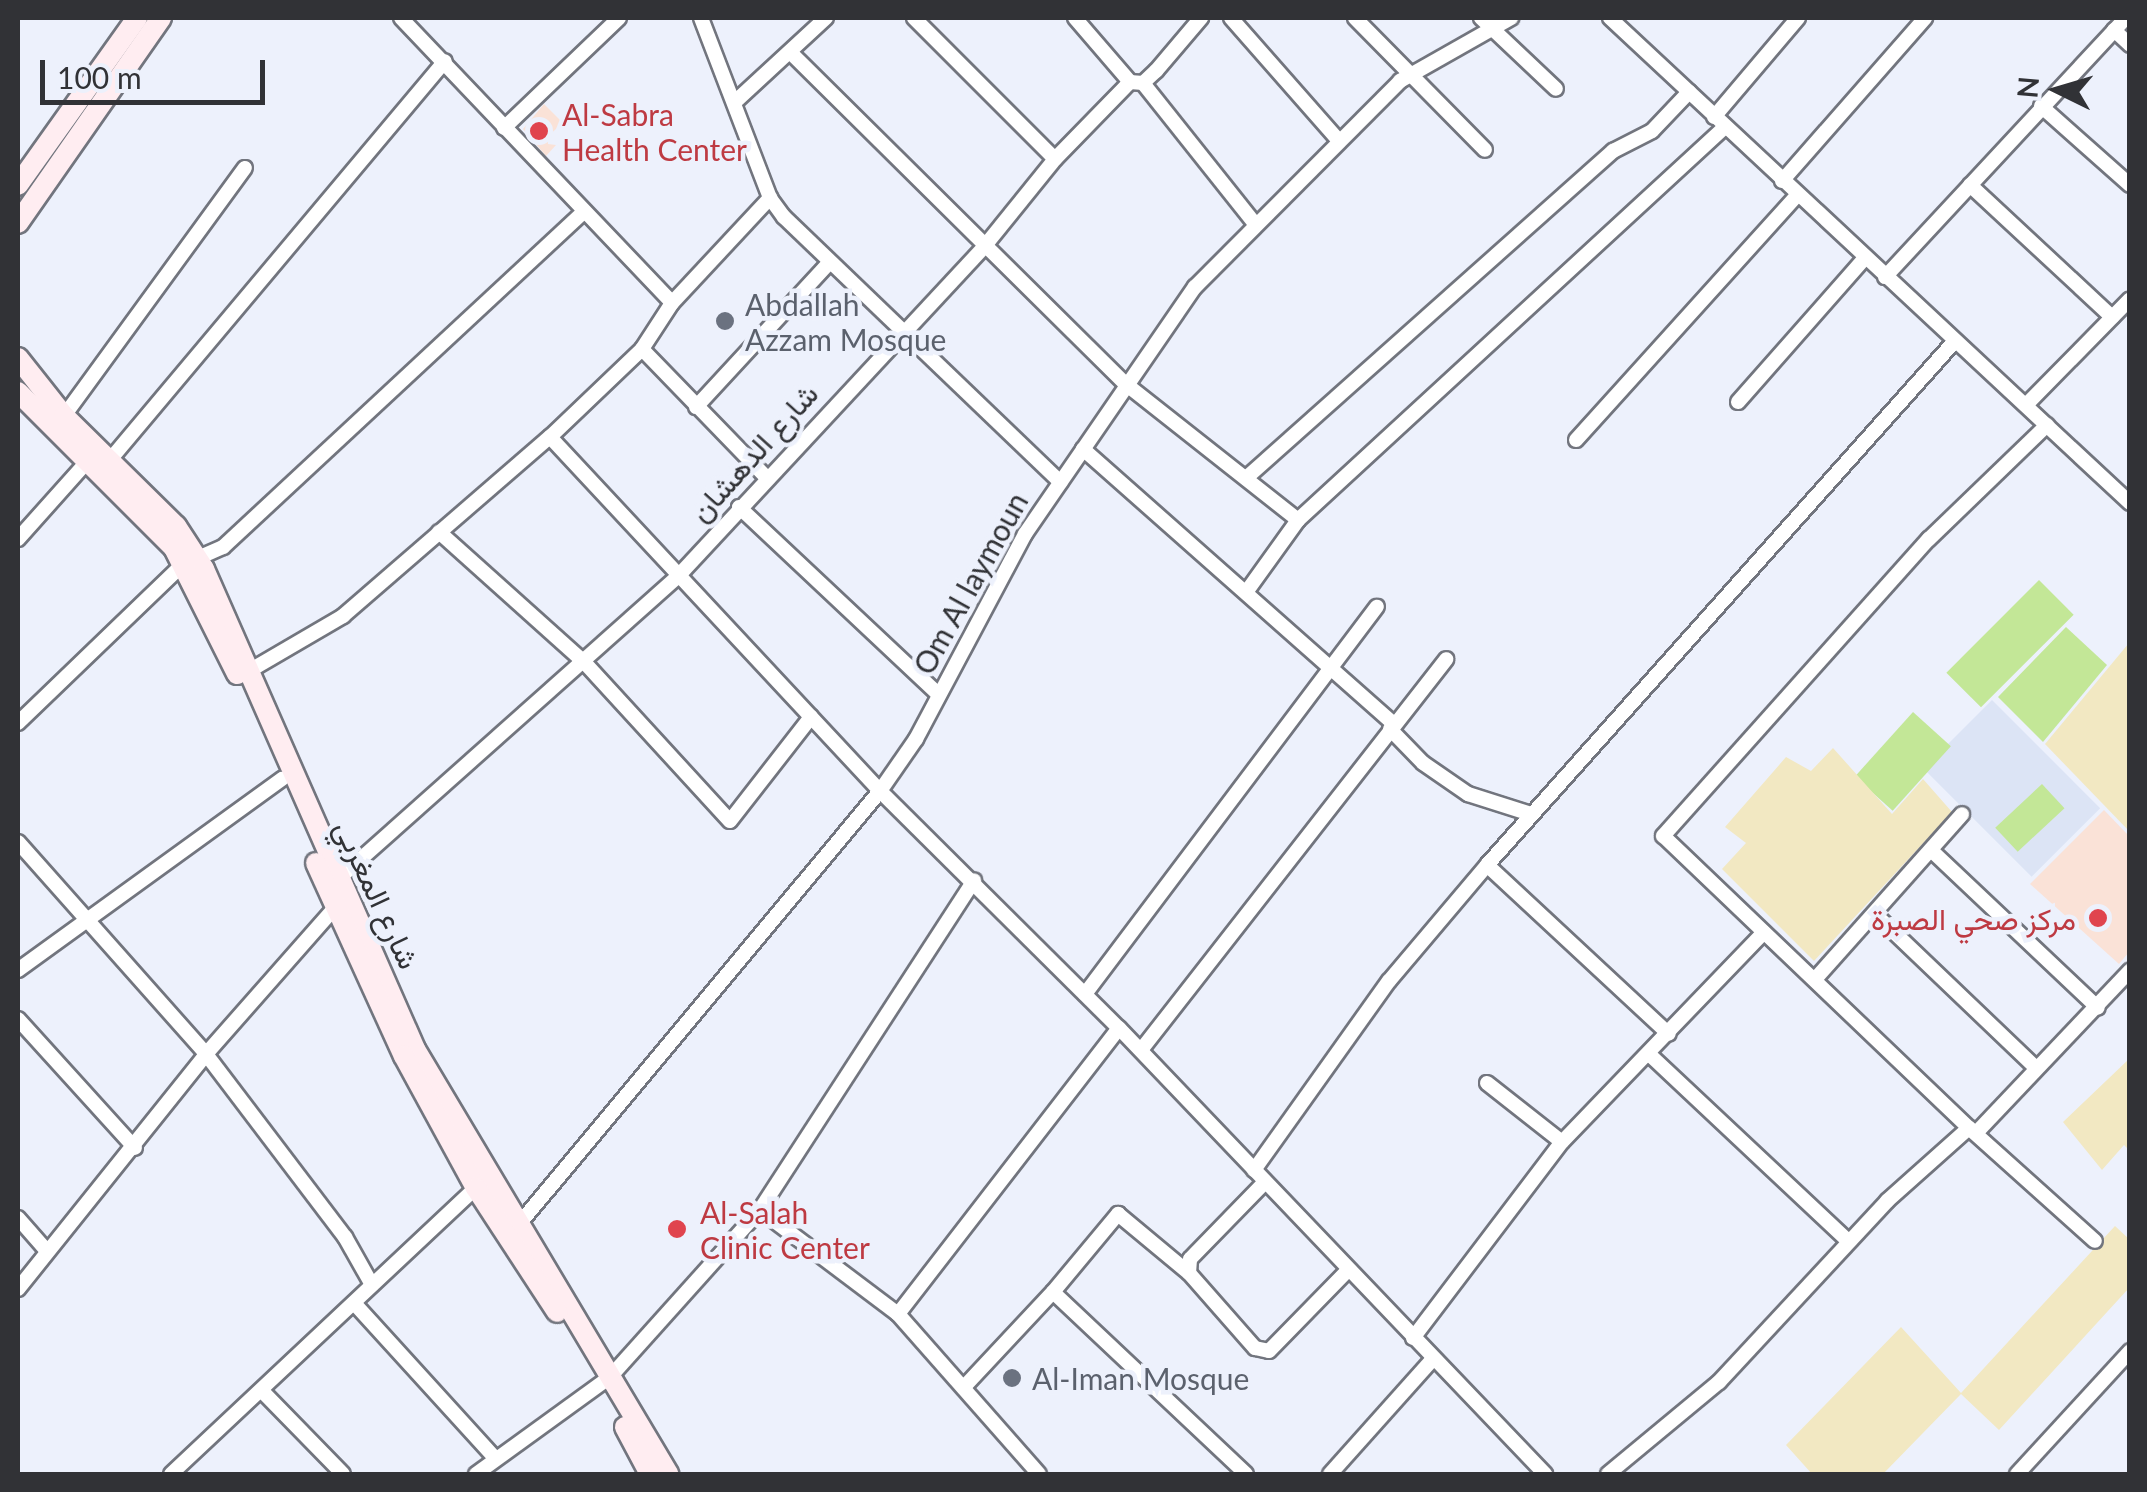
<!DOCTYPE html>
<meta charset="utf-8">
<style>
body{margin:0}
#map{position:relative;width:2147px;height:1492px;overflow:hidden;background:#edf1fc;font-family:Lato,Vazirmatn,sans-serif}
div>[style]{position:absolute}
.built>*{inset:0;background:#dce4f5;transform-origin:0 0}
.medical>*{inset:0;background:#fae2d7}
.green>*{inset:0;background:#c3e797;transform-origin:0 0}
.sand>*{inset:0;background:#f2e8c2}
.roads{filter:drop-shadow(2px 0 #72757e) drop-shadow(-2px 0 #72757e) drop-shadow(0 2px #72757e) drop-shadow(0 -2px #72757e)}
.minor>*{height:14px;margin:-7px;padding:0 7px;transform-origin:7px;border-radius:7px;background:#fff}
.secondary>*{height:20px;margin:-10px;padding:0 10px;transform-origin:10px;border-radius:10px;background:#ffedf1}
.dots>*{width:28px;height:28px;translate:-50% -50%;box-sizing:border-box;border:5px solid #edf1fc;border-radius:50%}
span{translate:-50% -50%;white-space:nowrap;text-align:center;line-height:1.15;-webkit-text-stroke:9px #edf1fc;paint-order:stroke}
.health-label{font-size:30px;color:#be3a42}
.left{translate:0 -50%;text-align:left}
.right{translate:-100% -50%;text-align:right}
.worship-label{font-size:30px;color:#5b616d}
.street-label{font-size:30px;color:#313236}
.frame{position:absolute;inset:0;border:20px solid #313236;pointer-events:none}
.north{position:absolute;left:2007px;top:40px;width:100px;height:100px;-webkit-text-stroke:8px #edf1fc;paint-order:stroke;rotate:275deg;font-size:28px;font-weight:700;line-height:40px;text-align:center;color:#313236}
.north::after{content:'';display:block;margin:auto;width:35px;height:45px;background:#313236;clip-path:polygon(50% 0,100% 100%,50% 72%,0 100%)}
.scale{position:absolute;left:40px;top:60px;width:225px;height:45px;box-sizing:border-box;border:5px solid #313236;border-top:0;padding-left:12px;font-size:30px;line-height:35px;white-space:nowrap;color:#313236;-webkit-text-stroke:8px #edf1fc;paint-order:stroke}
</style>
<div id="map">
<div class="built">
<i style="left:1992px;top:700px;width:153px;height:97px;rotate:45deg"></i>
</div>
<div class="medical">
<i style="clip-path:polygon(544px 104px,563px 123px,548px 136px,548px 144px,556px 145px,546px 156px,523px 129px)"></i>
<i style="clip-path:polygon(2104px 810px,2129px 836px,2129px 952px,2119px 964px,2030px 884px)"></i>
</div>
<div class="green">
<i style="left:2039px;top:580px;width:49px;height:131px;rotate:45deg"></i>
<i style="clip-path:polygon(2066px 627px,2107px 665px,2043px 742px,1998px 697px)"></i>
<i style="left:1913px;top:712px;width:51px;height:87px;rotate:42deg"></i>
<i style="left:2042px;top:784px;width:33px;height:64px;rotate:47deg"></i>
</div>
<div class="sand">
<i style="clip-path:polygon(2129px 643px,2129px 831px,2045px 744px)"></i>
<i style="clip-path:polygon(1833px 748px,1892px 814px,1923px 779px,1952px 812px,1814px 961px,1722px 869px,1746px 843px,1725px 827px,1786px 757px,1811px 771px)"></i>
<i style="clip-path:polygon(2129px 1059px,2129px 1150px,2124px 1145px,2102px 1170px,2063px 1122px)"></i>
<i style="clip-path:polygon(2115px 1226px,2129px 1239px,2129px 1288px,1999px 1430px,1961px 1394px,1883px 1474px,1812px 1474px,1786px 1445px,1901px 1327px,1961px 1393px)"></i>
</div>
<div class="roads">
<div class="minor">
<i style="left:401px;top:18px;width:393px;rotate:46.4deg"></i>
<i style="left:701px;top:18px;width:193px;rotate:69deg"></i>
<i style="left:770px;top:198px;width:24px;rotate:54deg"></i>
<i style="left:784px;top:217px;width:383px;rotate:43.8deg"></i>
<i style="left:914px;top:18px;width:199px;rotate:45deg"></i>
<i style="left:1075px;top:18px;width:84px;rotate:49.3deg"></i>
<i style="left:1231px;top:18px;width:162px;rotate:48.7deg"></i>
<i style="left:1355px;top:18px;width:185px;rotate:45.4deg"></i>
<i style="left:1481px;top:18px;width:103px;rotate:43.4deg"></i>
<i style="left:1610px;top:18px;width:711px;rotate:43.01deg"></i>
<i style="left:2114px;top:30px;width:22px;rotate:43deg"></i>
<i style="left:791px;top:53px;width:472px;rotate:44.7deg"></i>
<i style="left:1127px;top:385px;width:218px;rotate:38.3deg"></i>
<i style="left:1143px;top:83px;width:180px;rotate:51.5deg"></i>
<i style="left:737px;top:100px;width:121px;rotate:-42.7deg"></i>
<i style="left:2041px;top:106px;width:119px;rotate:41.6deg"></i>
<i style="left:1714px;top:117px;width:130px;rotate:-49.7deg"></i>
<i style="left:504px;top:128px;width:159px;rotate:-43.7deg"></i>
<i style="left:1782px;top:181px;width:217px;rotate:-48.7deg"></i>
<i style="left:1970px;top:185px;width:194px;rotate:42.9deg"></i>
<i style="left:1885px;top:277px;width:354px;rotate:-47.1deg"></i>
<i style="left:642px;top:349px;width:178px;rotate:45.9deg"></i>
<i style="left:1738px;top:402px;width:192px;rotate:-48.6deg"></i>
<i style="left:2026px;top:405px;width:148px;rotate:-45.5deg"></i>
<i style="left:696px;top:407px;width:196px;rotate:-47.3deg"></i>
<i style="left:64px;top:416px;width:307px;rotate:-53.9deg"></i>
<i style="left:550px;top:437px;width:484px;rotate:47deg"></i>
<i style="left:880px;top:791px;width:337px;rotate:44.8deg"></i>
<i style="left:1119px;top:1028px;width:617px;rotate:46.31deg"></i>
<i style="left:1576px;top:440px;width:330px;rotate:-47.9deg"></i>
<i style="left:1083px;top:449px;width:415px;rotate:41.5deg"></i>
<i style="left:109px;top:461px;width:522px;rotate:-49.97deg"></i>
<i style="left:1246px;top:478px;width:492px;rotate:-41.7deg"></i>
<i style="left:1613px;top:151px;width:44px;rotate:-27.1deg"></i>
<i style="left:1652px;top:131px;width:54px;rotate:-46.5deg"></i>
<i style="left:739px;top:507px;width:274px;rotate:43.2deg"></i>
<i style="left:439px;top:532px;width:196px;rotate:41.9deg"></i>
<i style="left:585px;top:663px;width:214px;rotate:47.5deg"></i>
<i style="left:730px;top:821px;width:132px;rotate:-52.1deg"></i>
<i style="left:18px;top:539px;width:101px;rotate:-48.2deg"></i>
<i style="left:1247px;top:591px;width:87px;rotate:-54.3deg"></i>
<i style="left:1298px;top:520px;width:580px;rotate:-42.63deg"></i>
<i style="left:249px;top:671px;width:109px;rotate:-30.3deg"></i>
<i style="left:343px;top:616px;width:274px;rotate:-40.9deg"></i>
<i style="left:550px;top:437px;width:127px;rotate:-43.7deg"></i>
<i style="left:642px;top:349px;width:55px;rotate:-56.9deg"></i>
<i style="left:672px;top:303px;width:144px;rotate:-47deg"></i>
<i style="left:18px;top:723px;width:228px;rotate:-43.9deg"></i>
<i style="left:182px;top:565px;width:45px;rotate:-23.7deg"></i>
<i style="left:223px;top:547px;width:493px;rotate:-42.9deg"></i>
<i style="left:1390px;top:729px;width:47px;rotate:45.9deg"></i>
<i style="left:1423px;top:763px;width:55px;rotate:34.6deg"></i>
<i style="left:1468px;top:794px;width:66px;rotate:17.6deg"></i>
<i style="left:18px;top:842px;width:283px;rotate:48.4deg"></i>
<i style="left:206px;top:1054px;width:230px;rotate:52.8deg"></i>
<i style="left:345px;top:1237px;width:55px;rotate:60.6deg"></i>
<i style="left:1932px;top:851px;width:228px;rotate:43.4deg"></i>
<i style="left:1487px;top:865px;width:700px;rotate:-48.24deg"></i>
<i style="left:1877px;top:916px;width:220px;rotate:43.7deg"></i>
<i style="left:18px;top:970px;width:326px;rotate:-35.9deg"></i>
<i style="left:1817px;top:977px;width:218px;rotate:-48.3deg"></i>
<i style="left:1085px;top:994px;width:485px;rotate:-53deg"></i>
<i style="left:18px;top:1019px;width:174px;rotate:47.8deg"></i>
<i style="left:1141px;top:1050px;width:496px;rotate:-52deg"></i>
<i style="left:1650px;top:1055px;width:272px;rotate:43.2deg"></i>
<i style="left:1487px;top:1083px;width:95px;rotate:38.2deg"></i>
<i style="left:1969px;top:1128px;width:423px;rotate:-136.3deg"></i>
<i style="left:1663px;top:836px;width:399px;rotate:-48.2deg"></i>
<i style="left:1929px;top:539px;width:164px;rotate:-44deg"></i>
<i style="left:1976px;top:1133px;width:224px;rotate:-46.5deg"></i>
<i style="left:1254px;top:1170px;width:232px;rotate:-54.5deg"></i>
<i style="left:1389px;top:981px;width:152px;rotate:-49.8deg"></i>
<i style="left:1487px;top:865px;width:248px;rotate:42.9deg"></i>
<i style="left:1265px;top:1182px;width:107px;rotate:134.2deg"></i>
<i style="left:1190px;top:1259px;width:14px;rotate:94deg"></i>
<i style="left:1189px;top:1273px;width:100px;rotate:48.7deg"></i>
<i style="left:1255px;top:1348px;width:14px;rotate:12deg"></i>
<i style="left:1269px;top:1351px;width:112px;rotate:-45.7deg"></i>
<i style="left:760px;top:1210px;width:173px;rotate:37deg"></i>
<i style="left:898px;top:1314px;width:213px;rotate:48.6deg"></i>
<i style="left:18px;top:1218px;width:44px;rotate:48.7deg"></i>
<i style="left:520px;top:1223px;width:562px;rotate:-50.19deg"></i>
<i style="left:880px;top:791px;width:63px;rotate:-55.3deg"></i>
<i style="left:916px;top:739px;width:232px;rotate:-62deg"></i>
<i style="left:1025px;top:534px;width:300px;rotate:-55.5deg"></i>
<i style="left:1195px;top:287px;width:291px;rotate:-45.1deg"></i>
<i style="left:1400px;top:81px;width:128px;rotate:-29.6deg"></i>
<i style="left:18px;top:1289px;width:301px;rotate:-51.3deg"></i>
<i style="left:206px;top:1054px;width:193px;rotate:-48.6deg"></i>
<i style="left:334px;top:909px;width:29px;rotate:-84deg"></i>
<i style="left:337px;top:880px;width:461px;rotate:-41.7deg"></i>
<i style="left:681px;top:573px;width:445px;rotate:-47.1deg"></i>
<i style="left:984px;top:247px;width:113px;rotate:-51.1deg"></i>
<i style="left:1055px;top:159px;width:107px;rotate:-45.8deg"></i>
<i style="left:1130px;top:82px;width:13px;rotate:4deg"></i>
<i style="left:1143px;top:83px;width:18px;rotate:-43deg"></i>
<i style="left:1156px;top:71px;width:70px;rotate:-49.7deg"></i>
<i style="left:1053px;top:1292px;width:102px;rotate:-50.2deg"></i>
<i style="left:1118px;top:1214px;width:92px;rotate:39.7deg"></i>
<i style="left:354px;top:1303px;width:208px;rotate:47.7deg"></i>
<i style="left:898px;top:1314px;width:361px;rotate:-52.3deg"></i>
<i style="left:1413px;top:1338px;width:246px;rotate:-52.8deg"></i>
<i style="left:1562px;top:1142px;width:291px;rotate:-46.1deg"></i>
<i style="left:964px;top:1387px;width:130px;rotate:-46.9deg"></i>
<i style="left:1053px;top:1292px;width:265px;rotate:43.3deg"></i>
<i style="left:264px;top:1393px;width:113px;rotate:45.7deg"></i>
<i style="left:171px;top:1474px;width:418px;rotate:-43.2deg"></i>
<i style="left:476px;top:1474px;width:165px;rotate:-35.9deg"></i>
<i style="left:610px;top:1377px;width:224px;rotate:-48.1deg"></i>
<i style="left:760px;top:1210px;width:393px;rotate:-57deg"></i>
<i style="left:1330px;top:1474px;width:154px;rotate:-48.2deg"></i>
<i style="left:1608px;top:1474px;width:144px;rotate:-39.7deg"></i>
<i style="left:1719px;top:1382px;width:247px;rotate:-47.1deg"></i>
<i style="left:1887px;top:1201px;width:110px;rotate:-41.7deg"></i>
<i style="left:1969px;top:1128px;width:169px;rotate:41.9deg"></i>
<i style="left:2017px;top:1474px;width:167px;rotate:-47.4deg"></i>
</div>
<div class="secondary">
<i style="left:18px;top:185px;width:205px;rotate:-54.5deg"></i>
<i style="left:18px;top:223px;width:250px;rotate:-55.1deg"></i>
<i style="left:18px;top:358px;width:74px;rotate:51.6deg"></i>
<i style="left:64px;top:416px;width:157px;rotate:44.5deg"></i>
<i style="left:176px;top:526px;width:51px;rotate:56.9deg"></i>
<i style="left:204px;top:569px;width:524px;rotate:66.27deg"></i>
<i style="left:415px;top:1049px;width:495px;rotate:59.2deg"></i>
<i style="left:18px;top:392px;width:221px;rotate:45deg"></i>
<i style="left:174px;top:548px;width:141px;rotate:63.4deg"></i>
<i style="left:316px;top:863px;width:212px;rotate:65.5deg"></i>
<i style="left:404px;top:1056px;width:150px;rotate:61.4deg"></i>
<i style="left:476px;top:1188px;width:148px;rotate:56.8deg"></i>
<i style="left:625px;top:1427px;width:53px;rotate:62deg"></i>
</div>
</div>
<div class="dots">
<i style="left:539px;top:131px;background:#e0444e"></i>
<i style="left:725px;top:321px;background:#6b7280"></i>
<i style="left:2098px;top:918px;background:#e0444e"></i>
<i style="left:677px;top:1229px;background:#e0444e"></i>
<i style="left:1012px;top:1378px;background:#6b7280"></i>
</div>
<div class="health-label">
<span class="left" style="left:562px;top:131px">Al-Sabra<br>Health Center</span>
<span class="right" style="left:2076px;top:918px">مركز صحي الصبرة</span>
<span class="left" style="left:700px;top:1229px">Al-Salah<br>Clinic Center</span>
</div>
<div class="worship-label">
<span class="left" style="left:745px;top:321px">Abdallah<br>Azzam Mosque</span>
<span class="left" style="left:1032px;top:1378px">Al-Iman Mosque</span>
</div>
<div class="street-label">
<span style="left:753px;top:452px;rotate:-48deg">شارع الدهشان</span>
<span style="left:970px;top:583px;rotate:-61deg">Om Al laymoun</span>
<span style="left:378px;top:894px;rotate:65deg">شارع المغربي</span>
</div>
<div class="frame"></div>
<div class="north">N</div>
<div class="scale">100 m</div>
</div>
